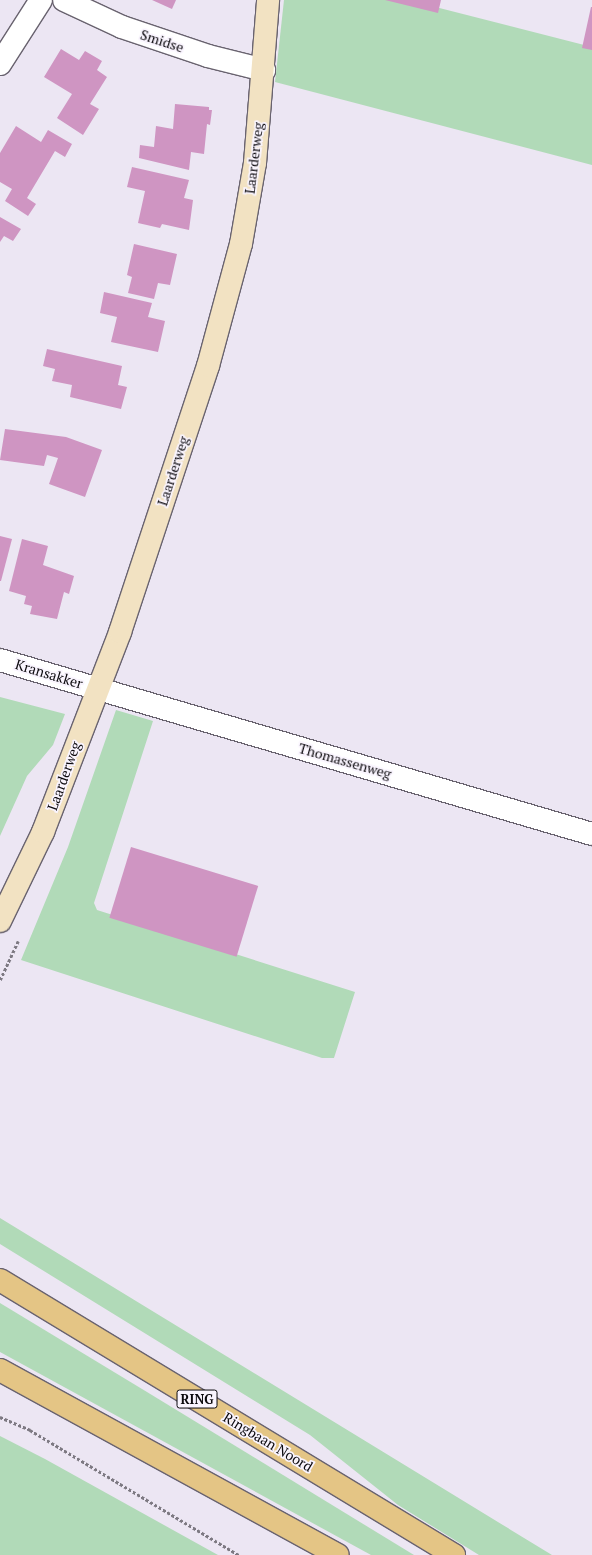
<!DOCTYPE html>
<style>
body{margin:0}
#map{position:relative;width:592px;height:1555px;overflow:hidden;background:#ece6f3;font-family:"PT Serif",serif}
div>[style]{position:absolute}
.green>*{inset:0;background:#b1dab8}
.building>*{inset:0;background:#cf95c2;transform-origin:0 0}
.path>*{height:2.5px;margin-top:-1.25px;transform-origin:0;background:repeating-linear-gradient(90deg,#7d7982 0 3px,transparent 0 5px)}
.roads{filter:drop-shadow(1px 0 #69636f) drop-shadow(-1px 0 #69636f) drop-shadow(0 1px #69636f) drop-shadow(0 -1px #69636f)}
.street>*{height:22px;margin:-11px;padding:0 11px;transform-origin:11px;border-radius:11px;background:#fff}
.secondary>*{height:22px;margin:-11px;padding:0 11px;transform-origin:11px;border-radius:11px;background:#f2e2c2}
.primary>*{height:22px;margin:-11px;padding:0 11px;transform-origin:11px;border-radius:11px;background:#e4c585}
span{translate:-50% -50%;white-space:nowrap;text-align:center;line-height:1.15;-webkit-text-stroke:3.5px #f9f4fe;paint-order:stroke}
.shield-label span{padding:1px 3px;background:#f9f4fe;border:1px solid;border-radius:3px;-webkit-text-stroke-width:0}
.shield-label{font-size:13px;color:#0c0a0e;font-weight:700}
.street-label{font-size:14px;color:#0c0a0e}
</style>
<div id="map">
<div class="green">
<i style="clip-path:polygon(284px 0,408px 0,592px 47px,592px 165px,275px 82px)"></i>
<i style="clip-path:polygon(0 697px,65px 714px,53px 745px,27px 776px,0 836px)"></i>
<i style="clip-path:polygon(116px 710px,153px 721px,94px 903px,97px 910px,355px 992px,334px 1058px,322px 1058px,21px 960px,68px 847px)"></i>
<i style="clip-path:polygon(0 1218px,552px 1555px,479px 1555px,398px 1505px,310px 1435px,0 1244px)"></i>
<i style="clip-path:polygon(0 1303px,147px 1392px,414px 1555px,371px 1555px,0 1352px)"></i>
<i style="clip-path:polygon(0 1436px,45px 1459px,218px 1555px,0 1555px)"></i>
</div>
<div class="building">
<i style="clip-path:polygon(152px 0,176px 0,172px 9px)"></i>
<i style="clip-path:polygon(385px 0,441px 0,438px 13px)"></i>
<i style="clip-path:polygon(591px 7px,592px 7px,592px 50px,582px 48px)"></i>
<i style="clip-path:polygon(61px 49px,79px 60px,85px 51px,102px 61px,97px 70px,107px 77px,90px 104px,99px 109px,83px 135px,57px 118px,72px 94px,44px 77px)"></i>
<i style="clip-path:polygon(175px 104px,209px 107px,209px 110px,212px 110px,210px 125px,207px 124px,204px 154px,191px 152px,189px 170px,139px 158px,140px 145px,154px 147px,156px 126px,173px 129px)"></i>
<i style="clip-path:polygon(16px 126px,41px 142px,48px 130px,72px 144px,65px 157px,55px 151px,27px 198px,36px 204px,28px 216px,5px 201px,12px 189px,0 182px,0 153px)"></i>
<i style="clip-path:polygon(132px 167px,189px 180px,184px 198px,193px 200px,189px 230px,162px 224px,160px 228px,138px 223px,145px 191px,127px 187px)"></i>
<i style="clip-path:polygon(0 217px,21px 229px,13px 241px,4px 236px,0 242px)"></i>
<i style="clip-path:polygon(134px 244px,177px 254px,170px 285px,158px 283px,154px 299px,128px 293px,132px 277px,127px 275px)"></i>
<i style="clip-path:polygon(104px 292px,152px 303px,148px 317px,165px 321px,158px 352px,111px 342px,117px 317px,100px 313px)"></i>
<i style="clip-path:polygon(47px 349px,122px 366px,118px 385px,127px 387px,121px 409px,70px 397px,72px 385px,52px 381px,55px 369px,43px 366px)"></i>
<i style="clip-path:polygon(5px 429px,66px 437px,102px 450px,85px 497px,49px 484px,58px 458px,47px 455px,44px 466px,0 460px)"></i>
<i style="clip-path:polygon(0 536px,12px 539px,1px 581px,0 581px)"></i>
<i style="clip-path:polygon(22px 539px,48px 546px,43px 565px,74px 576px,69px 594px,64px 592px,57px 619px,30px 614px,32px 606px,24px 604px,26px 596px,9px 591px)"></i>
<i style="left:131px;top:847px;width:133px;height:74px;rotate:17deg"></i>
</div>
<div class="path">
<i style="left:0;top:980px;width:43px;rotate:-65.2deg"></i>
<i style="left:0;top:1417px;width:33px;rotate:23deg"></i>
<i style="left:30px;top:1430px;width:244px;rotate:30.9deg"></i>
</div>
<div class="roads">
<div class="street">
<i style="left:64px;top:0;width:64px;rotate:25deg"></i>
<i style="left:122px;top:27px;width:91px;rotate:18.6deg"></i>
<i style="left:208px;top:56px;width:58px;rotate:14deg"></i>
<i style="left:0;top:64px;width:76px;rotate:-57.4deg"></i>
<i style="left:0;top:660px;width:617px;rotate:16.38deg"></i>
</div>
<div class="secondary">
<i style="left:0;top:921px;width:99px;rotate:-64.2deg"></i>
<i style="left:43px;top:832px;width:214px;rotate:-68.9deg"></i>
<i style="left:120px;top:632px;width:280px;rotate:-71.7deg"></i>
<i style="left:208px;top:366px;width:126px;rotate:-74.9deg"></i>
<i style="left:241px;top:244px;width:82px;rotate:-80.2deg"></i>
<i style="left:255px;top:163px;width:164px;rotate:-85.4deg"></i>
</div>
<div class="primary">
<i style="left:0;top:1280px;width:531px;rotate:31.2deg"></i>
<i style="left:0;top:1370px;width:385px;rotate:28.7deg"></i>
</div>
</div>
<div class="shield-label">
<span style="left:197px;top:1399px">RING</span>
</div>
<div class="street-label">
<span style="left:162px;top:41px;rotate:18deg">Smidse</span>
<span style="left:254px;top:158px;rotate:-83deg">Laarderweg</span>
<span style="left:173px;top:471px;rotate:-72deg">Laarderweg</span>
<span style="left:49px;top:674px;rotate:17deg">Kransakker</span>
<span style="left:345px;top:761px;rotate:16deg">Thomassenweg</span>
<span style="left:64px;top:776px;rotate:-70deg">Laarderweg</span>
<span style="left:268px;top:1442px;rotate:31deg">Ringbaan Noord</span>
</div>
</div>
